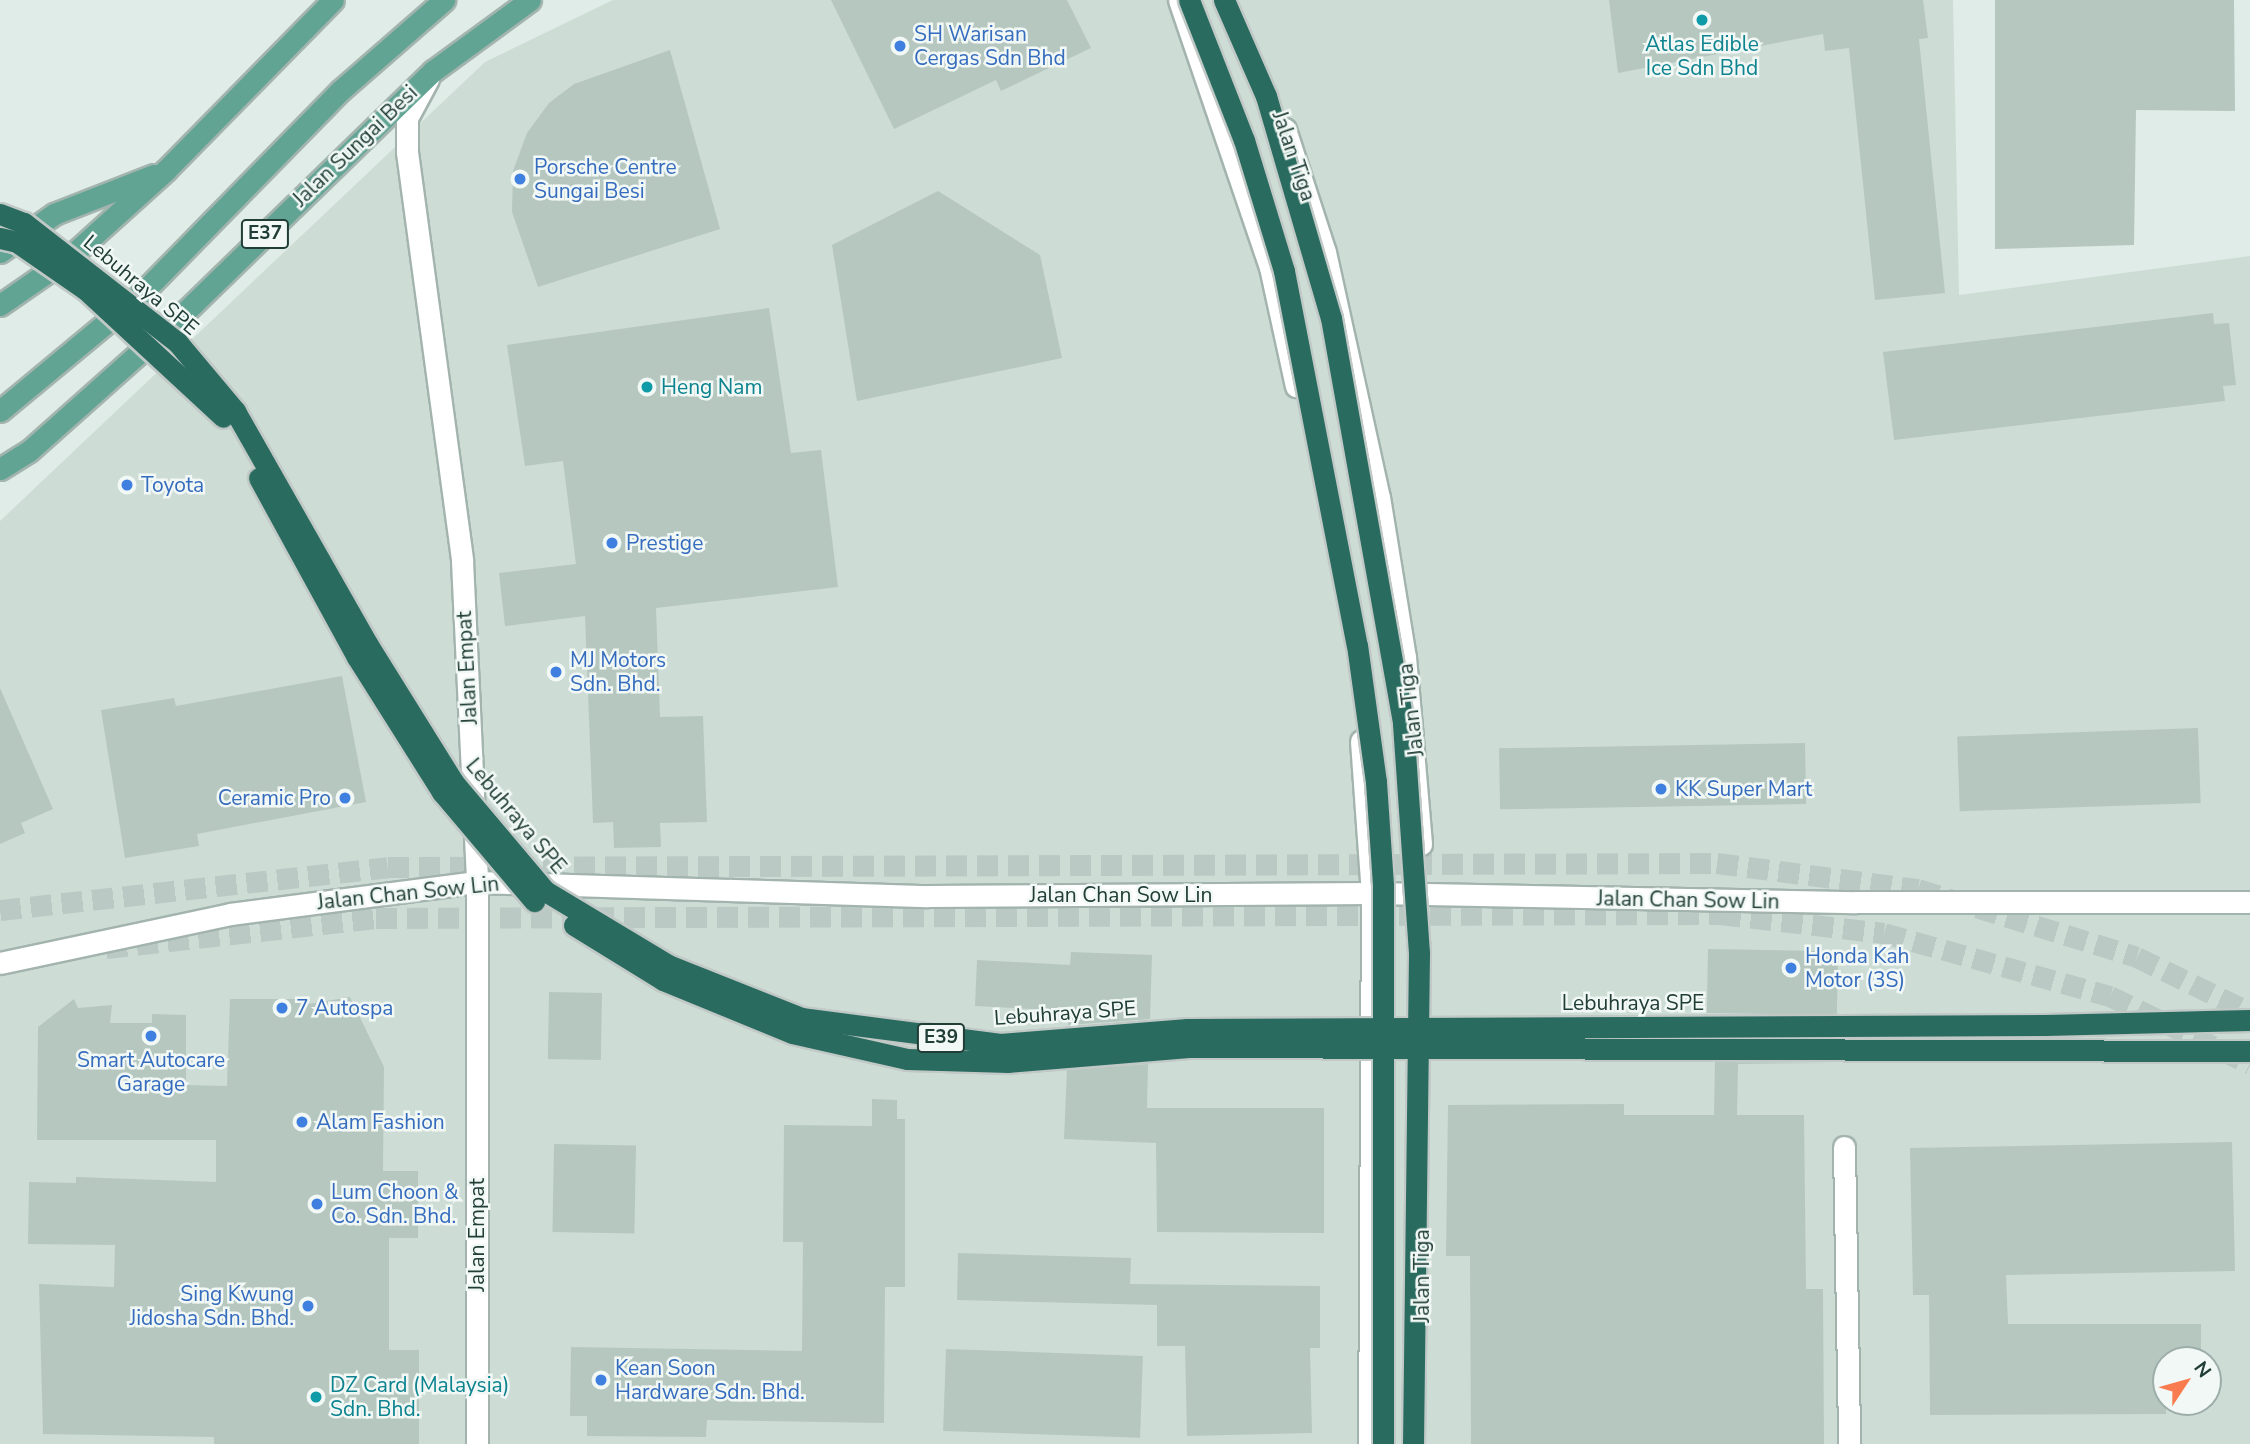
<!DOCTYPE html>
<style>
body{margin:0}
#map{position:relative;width:2250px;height:1444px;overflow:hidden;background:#e0ece7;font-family:"Nunito Sans",sans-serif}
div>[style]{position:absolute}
.built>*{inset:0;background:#cedcd6}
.building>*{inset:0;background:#b6c7c0;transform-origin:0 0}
.highway-tunnel>*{height:21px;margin-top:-10.5px;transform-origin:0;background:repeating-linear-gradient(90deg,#bac9c4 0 21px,transparent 0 31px)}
.roads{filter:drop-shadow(2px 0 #a3b4ae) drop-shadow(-2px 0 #a3b4ae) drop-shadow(0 2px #a3b4ae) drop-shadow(0 -2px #a3b4ae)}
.minor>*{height:21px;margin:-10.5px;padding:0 10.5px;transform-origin:10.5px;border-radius:10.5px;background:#fff}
.major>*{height:21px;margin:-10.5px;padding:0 10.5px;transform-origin:10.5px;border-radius:10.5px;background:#62a494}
.bridges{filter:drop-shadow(2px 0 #c1c9c7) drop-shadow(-2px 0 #c1c9c7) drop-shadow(0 2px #c1c9c7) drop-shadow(0 -2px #c1c9c7)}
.highway-bridge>*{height:21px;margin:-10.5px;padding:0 10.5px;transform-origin:10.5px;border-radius:10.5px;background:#2a6b5f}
.dots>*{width:19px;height:19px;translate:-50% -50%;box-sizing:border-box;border:4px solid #f1f8f5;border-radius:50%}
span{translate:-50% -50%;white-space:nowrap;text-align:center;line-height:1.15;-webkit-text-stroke:5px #f1f8f5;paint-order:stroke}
.shield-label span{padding:2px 5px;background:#f1f8f5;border:2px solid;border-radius:5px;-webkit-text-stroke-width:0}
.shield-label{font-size:19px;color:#203d36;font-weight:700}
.shop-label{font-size:21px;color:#366cbe}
.left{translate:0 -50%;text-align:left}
.right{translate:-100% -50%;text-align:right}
.culture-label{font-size:21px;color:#0d838f}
.street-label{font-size:21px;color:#203d36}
.north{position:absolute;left:2152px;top:1346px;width:70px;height:70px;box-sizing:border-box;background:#f1f8f5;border:2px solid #9dada9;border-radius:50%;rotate:54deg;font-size:19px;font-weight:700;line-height:28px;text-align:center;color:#203d36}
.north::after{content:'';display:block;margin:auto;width:24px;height:32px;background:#f97c51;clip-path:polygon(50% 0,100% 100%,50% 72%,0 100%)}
</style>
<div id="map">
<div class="built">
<i style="clip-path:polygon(evenodd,613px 0,1953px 0,1959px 295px,2250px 256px,2250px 1444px,0 1444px,0 521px,485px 62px,613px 0,2166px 1360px,2208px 1360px,2208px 1402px,2166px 1402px,2166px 1360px)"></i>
</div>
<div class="building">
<i style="clip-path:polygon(831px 0,1067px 0,1091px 48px,1001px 91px,996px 80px,894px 129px)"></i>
<i style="clip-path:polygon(1609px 0,1923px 0,1928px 38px,1919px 39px,1945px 293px,1875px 300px,1849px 48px,1825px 51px,1823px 34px,1618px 73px)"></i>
<i style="clip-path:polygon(1995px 0,2234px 0,2235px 111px,2136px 110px,2134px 245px,1995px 249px)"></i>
<i style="clip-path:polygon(670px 50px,720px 229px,538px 287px,512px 212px,513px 171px,527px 133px,549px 103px,574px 84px)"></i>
<i style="clip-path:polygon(938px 191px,1040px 255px,1062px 358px,857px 401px,832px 245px)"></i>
<i style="clip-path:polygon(769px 308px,791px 453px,821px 450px,838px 587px,656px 608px,660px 717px,703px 716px,707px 822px,660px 823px,661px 847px,614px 848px,613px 822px,593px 823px,585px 616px,505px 626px,499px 573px,576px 564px,563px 461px,525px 466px,507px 345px)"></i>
<i style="clip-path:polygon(2213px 313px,2214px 324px,2229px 323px,2236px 385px,2223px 386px,2225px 401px,1894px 440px,1883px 352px)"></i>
<i style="clip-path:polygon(342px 676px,366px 802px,197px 834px,199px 846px,125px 858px,101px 710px,174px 698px,176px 706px)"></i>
<i style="clip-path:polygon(0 688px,53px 809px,21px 823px,25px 833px,0 844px)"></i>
<i style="left:2198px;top:728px;width:75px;height:241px;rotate:88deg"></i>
<i style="left:1805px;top:743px;width:61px;height:306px;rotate:89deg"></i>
<i style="left:1708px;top:949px;width:130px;height:64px;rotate:1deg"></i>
<i style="clip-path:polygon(1071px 952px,1152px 955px,1150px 1019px,1068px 1025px,1069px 1011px,975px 1006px,977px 960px,1070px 965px)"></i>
<i style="left:549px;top:992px;width:53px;height:67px;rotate:1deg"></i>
<i style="clip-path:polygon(350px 997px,384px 1067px,383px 1171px,418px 1171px,418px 1238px,389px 1238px,389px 1350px,419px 1350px,419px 1444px,214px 1444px,214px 1437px,43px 1434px,39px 1284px,114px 1287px,115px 1245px,28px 1244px,29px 1182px,76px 1183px,76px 1177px,216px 1182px,216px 1140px,37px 1140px,38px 1027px,74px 999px,78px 1008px,112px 1005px,110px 1023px,152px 1023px,152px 1014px,186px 1015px,186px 1085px,227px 1086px,230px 999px,309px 999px,309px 1004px)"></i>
<i style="clip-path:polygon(1715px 1062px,1837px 1063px,1738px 1064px,1737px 1115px,1804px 1115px,1806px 1289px,1823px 1289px,1824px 1444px,1471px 1444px,1470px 1256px,1446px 1256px,1448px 1105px,1624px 1104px,1624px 1115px,1714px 1115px)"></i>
<i style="clip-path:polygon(1148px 1064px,1147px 1108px,1324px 1108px,1324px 1233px,1157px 1232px,1156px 1143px,1064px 1139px,1067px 1070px)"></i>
<i style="clip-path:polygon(872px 1099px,897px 1100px,897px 1119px,905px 1119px,905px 1287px,885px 1287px,884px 1423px,707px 1420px,706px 1437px,587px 1436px,587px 1416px,570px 1416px,571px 1347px,802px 1351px,803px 1242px,783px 1242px,784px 1125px,872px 1126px)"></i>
<i style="clip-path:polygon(2232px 1142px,2235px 1271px,2006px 1275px,2008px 1324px,2201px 1324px,2201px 1360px,2166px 1360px,2166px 1414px,1930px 1415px,1929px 1295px,1913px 1295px,1910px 1148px)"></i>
<i style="left:554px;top:1144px;width:82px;height:88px;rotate:1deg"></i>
<i style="clip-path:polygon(958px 1253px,1131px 1258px,1130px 1284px,1320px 1286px,1320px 1348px,1310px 1348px,1312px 1433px,1187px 1436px,1185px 1346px,1157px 1346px,1157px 1305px,957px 1300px)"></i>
<i style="left:946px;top:1349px;width:197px;height:82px;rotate:2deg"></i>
</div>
<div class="highway-tunnel">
<i style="left:0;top:910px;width:390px;rotate:-6.3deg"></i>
<i style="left:388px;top:867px;width:1329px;rotate:-0.17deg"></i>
<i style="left:1717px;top:863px;width:203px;rotate:7.4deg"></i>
<i style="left:1918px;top:889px;width:229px;rotate:17.2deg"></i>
<i style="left:2137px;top:957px;width:126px;rotate:26deg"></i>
<i style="left:106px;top:948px;width:272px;rotate:-6.3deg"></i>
<i style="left:376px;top:918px;width:1344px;rotate:-0.17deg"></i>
<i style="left:1720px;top:914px;width:165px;rotate:6.6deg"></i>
<i style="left:1884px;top:933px;width:235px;rotate:15.6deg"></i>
<i style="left:2110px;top:996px;width:156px;rotate:25.9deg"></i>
</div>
<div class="roads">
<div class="minor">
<i style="left:1179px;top:0;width:282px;rotate:71.2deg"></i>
<i style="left:1270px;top:267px;width:122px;rotate:77.7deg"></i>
<i style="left:428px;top:79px;width:44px;rotate:118.3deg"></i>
<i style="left:407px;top:118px;width:34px;rotate:90deg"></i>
<i style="left:407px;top:152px;width:413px;rotate:82.3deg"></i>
<i style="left:462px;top:561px;width:321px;rotate:87.3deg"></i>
<i style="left:477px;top:882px;width:562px;rotate:90deg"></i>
<i style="left:1285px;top:129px;width:129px;rotate:72deg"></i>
<i style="left:1325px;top:252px;width:251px;rotate:77.6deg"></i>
<i style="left:1379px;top:497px;width:162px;rotate:80.8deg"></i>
<i style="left:1405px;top:657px;width:188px;rotate:85.1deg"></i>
<i style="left:1361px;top:741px;width:152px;rotate:85.9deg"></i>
<i style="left:1372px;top:893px;width:551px;rotate:90.31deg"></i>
<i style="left:0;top:963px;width:235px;rotate:-12deg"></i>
<i style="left:230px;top:914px;width:249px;rotate:-7.4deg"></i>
<i style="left:477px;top:882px;width:451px;rotate:1.8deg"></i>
<i style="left:928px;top:896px;width:444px;rotate:-0.4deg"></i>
<i style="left:1372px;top:893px;width:484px;rotate:1.1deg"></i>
<i style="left:1856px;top:902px;width:394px"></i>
<i style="left:1844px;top:1147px;width:297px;rotate:89deg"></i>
</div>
<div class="major">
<i style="left:0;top:252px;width:66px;rotate:-35.1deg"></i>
<i style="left:54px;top:214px;width:107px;rotate:-21.3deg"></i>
<i style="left:0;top:305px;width:88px;rotate:-34.8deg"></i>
<i style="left:72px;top:255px;width:127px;rotate:-42.1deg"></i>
<i style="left:166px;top:170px;width:238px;rotate:-45.5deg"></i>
<i style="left:0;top:411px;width:185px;rotate:-39.7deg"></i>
<i style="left:142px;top:293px;width:284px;rotate:-45.6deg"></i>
<i style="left:341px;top:90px;width:137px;rotate:-41.1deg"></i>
<i style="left:0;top:469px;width:34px;rotate:-32deg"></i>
<i style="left:29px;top:451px;width:209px;rotate:-41.7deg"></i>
<i style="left:185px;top:312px;width:346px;rotate:-44.2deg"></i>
<i style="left:433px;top:71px;width:120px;rotate:-36.2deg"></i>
</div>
</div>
<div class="bridges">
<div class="highway-bridge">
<i style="left:1189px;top:0;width:150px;rotate:68.6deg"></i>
<i style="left:1244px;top:140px;width:137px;rotate:73deg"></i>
<i style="left:1284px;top:271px;width:381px;rotate:79deg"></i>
<i style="left:1357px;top:645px;width:138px;rotate:82.1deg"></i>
<i style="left:1376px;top:782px;width:103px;rotate:86.1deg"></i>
<i style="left:1383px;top:885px;width:559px;rotate:90deg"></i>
<i style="left:1224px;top:0;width:105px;rotate:66.4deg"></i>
<i style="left:1266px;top:96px;width:231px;rotate:73.7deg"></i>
<i style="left:1331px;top:318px;width:412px;rotate:79.9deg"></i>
<i style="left:1403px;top:724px;width:230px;rotate:86deg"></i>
<i style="left:1419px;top:953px;width:491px;rotate:90.7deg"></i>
<i style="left:0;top:214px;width:26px;rotate:21deg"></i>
<i style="left:24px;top:223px;width:195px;rotate:37.9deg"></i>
<i style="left:178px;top:343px;width:89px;rotate:50deg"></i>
<i style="left:235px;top:411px;width:269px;rotate:60.4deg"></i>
<i style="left:368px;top:645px;width:163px;rotate:58.1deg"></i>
<i style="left:454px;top:783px;width:141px;rotate:49.9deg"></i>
<i style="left:545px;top:891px;width:144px;rotate:31deg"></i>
<i style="left:668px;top:965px;width:143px;rotate:21.7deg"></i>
<i style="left:801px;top:1018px;width:201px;rotate:7.4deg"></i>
<i style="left:1000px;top:1044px;width:188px;rotate:-4.6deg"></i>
<i style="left:1187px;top:1029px;width:858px;rotate:-0.27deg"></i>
<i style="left:2045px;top:1025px;width:205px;rotate:-1.4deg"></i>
<i style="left:0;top:238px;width:17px;rotate:13deg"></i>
<i style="left:17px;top:242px;width:83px;rotate:34.7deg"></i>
<i style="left:85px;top:289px;width:188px;rotate:42.8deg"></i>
<i style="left:259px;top:478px;width:204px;rotate:61.3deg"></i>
<i style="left:357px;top:657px;width:160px;rotate:57.8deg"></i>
<i style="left:442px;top:792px;width:143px;rotate:49.8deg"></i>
<i style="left:574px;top:925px;width:105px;rotate:31.7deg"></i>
<i style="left:663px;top:980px;width:139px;rotate:22.3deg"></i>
<i style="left:792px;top:1033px;width:118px;rotate:12.7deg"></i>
<i style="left:907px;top:1059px;width:101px;rotate:1.7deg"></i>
<i style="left:1008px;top:1062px;width:183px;rotate:-4.7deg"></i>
<i style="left:1190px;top:1047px;width:1060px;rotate:0.22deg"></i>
</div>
</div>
<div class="dots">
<i style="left:1702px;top:20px;background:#0f9aa8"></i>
<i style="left:900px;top:46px;background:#3f7fe0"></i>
<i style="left:520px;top:179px;background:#3f7fe0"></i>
<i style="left:647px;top:387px;background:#0f9aa8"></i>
<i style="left:127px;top:485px;background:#3f7fe0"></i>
<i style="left:612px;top:543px;background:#3f7fe0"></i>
<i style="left:556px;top:672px;background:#3f7fe0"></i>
<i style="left:1661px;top:789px;background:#3f7fe0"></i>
<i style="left:345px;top:798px;background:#3f7fe0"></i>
<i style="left:1791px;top:968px;background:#3f7fe0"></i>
<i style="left:282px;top:1008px;background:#3f7fe0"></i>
<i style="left:151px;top:1036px;background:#3f7fe0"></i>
<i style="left:302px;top:1122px;background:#3f7fe0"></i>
<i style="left:317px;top:1204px;background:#3f7fe0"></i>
<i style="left:308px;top:1306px;background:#3f7fe0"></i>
<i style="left:601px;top:1380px;background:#3f7fe0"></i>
<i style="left:316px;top:1397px;background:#0f9aa8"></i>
</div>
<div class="shield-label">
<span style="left:265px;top:234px">E37</span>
<span style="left:941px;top:1038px">E39</span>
</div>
<div class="shop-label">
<span class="left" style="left:914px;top:46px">SH Warisan<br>Cergas Sdn Bhd</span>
<span class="left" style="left:534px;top:179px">Porsche Centre<br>Sungai Besi</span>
<span class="left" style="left:141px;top:485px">Toyota</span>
<span class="left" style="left:626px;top:543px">Prestige</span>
<span class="left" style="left:570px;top:672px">MJ Motors<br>Sdn. Bhd.</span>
<span class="left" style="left:1675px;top:789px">KK Super Mart</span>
<span class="right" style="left:331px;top:798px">Ceramic Pro</span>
<span class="left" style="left:1805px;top:968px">Honda Kah<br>Motor (3S)</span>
<span class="left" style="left:296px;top:1008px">7 Autospa</span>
<span style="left:151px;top:1072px">Smart Autocare<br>Garage</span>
<span class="left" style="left:316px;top:1122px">Alam Fashion</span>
<span class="left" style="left:331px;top:1204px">Lum Choon &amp;<br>Co. Sdn. Bhd.</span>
<span class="right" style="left:294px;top:1306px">Sing Kwung<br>Jidosha Sdn. Bhd.</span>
<span class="left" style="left:615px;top:1380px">Kean Soon<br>Hardware Sdn. Bhd.</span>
</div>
<div class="culture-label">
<span style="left:1702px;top:56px">Atlas Edible<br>Ice Sdn Bhd</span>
<span class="left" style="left:661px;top:387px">Heng Nam</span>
<span class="left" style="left:330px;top:1397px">DZ Card (Malaysia)<br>Sdn. Bhd.</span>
</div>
<div class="street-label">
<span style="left:355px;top:146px;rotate:-44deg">Jalan Sungai Besi</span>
<span style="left:1294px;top:156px;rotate:71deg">Jalan Tiga</span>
<span style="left:141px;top:285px;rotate:40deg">Lebuhraya SPE</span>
<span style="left:467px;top:668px;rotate:-93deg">Jalan Empat</span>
<span style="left:1411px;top:710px;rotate:-97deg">Jalan Tiga</span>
<span style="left:516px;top:816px;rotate:50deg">Lebuhraya SPE</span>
<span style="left:408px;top:893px;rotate:-6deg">Jalan Chan Sow Lin</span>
<span style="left:1121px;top:895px">Jalan Chan Sow Lin</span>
<span style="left:1688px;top:900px;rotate:1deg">Jalan Chan Sow Lin</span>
<span style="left:1633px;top:1003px">Lebuhraya SPE</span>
<span style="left:1065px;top:1013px;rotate:-4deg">Lebuhraya SPE</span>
<span style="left:477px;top:1235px;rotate:-90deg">Jalan Empat</span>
<span style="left:1422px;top:1276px;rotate:-90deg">Jalan Tiga</span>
</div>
<div class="north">N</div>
</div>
